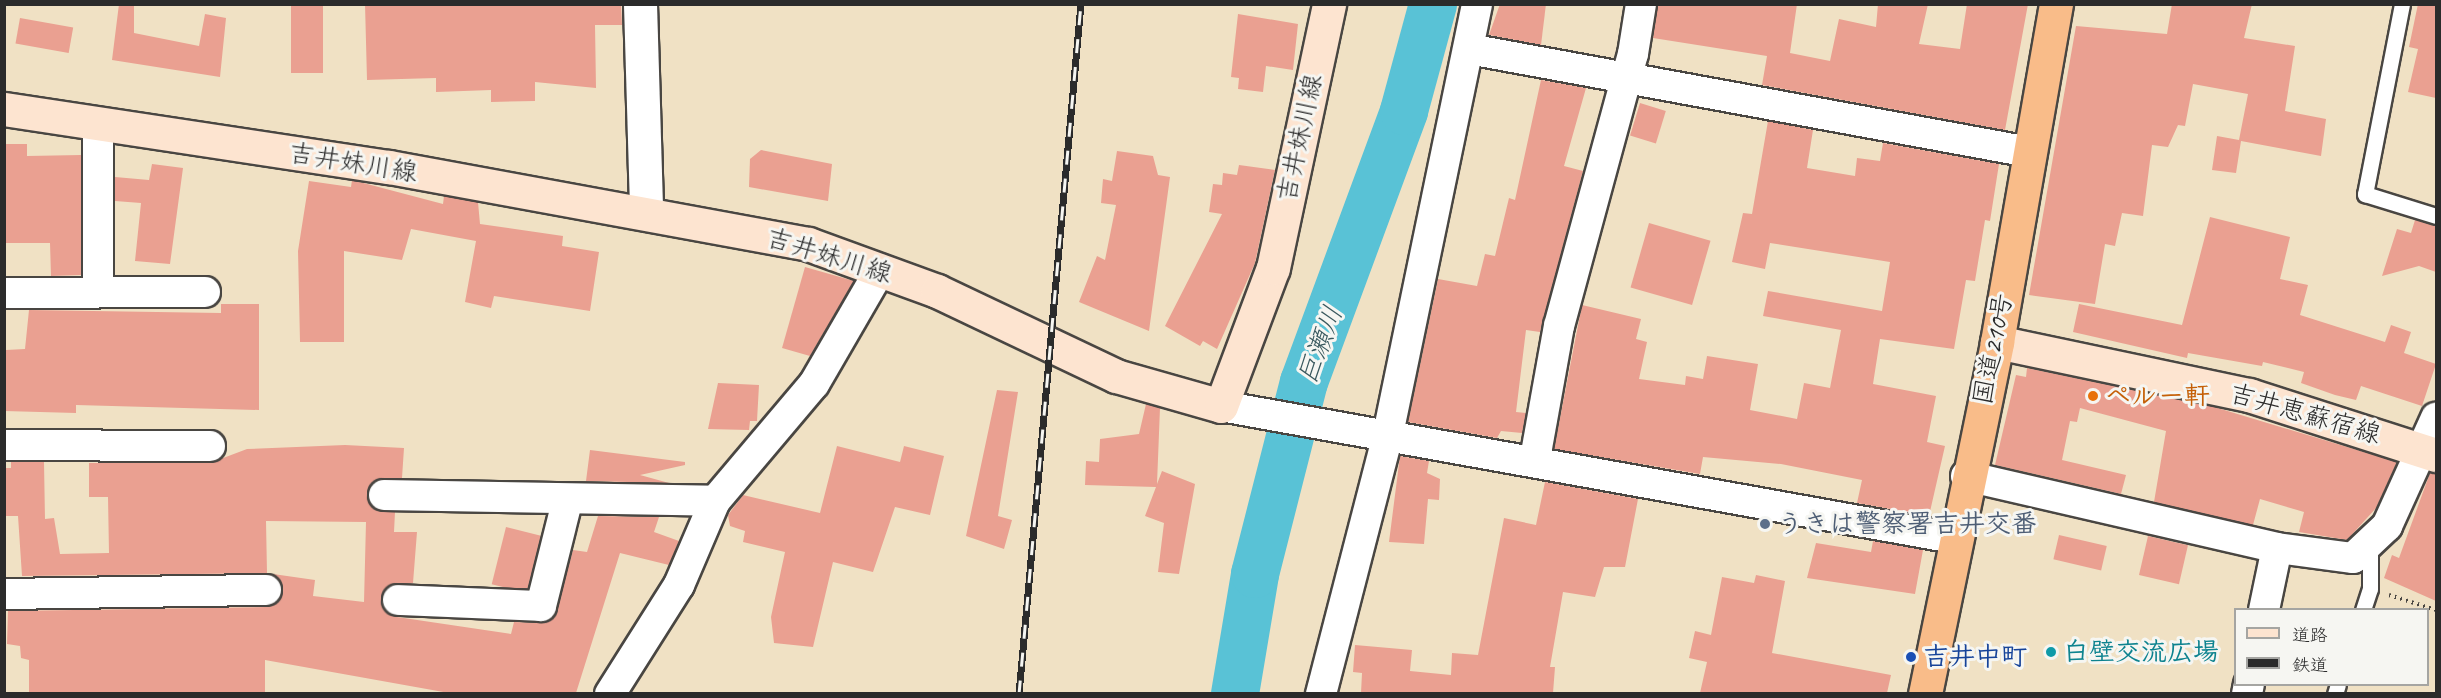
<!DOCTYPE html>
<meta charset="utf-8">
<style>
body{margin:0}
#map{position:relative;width:2441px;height:698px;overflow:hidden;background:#f0e1c4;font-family:Caveat,"Klee One",sans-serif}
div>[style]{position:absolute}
.river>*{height:48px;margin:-24px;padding:0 24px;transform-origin:24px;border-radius:24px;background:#59c2d6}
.building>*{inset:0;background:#eaa091;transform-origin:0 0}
.path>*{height:4px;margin-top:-2px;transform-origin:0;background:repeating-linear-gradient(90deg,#494642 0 1.5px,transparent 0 6px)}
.roads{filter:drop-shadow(2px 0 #494642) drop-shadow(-2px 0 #494642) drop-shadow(0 2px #494642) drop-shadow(0 -2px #494642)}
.service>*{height:15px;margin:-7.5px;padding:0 7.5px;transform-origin:7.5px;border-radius:7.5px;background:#fff}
.minor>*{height:30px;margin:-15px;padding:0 15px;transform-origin:15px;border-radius:15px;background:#fff}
.tertiary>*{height:33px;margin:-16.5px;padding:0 16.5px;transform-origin:16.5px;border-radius:16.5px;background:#fff}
.secondary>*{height:33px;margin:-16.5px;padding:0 16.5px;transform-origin:16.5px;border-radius:16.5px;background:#fde4d0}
.trunk>*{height:33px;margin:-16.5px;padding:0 16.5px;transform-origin:16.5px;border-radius:16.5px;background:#f9bc89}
.rail>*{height:7px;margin-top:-3.5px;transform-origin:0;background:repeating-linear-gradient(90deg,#f6f6f2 0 14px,#2b2b2b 0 28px);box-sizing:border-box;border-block:2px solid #2b2b2b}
.dots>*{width:16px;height:16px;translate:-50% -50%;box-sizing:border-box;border:3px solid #f6f6f2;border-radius:50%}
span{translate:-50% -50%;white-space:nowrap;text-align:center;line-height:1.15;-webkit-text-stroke:6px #f6f6f2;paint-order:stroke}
.street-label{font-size:26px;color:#2b2b2b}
.food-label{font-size:26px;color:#c56008;font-weight:700}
.left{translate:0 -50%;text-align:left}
.service-label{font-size:26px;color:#4e5e75;font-weight:700}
.culture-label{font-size:26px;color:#0d838f;font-weight:700}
.transit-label{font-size:26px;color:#164399;font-weight:700}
.water-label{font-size:27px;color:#39585e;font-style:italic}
.frame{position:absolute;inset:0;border:6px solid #2b2b2b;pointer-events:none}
.legend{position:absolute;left:2234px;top:608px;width:195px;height:78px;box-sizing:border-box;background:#f6f6f2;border:2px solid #a5a5a2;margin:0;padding:8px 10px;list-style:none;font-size:18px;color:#2b2b2b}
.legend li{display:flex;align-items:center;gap:12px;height:30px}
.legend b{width:30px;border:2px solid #a5a5a2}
</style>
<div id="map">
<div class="river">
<i style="left:1235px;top:694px;width:122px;rotate:-80.5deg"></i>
<i style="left:1255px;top:574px;width:198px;rotate:-75.7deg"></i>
<i style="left:1304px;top:382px;width:289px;rotate:-69.7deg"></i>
<i style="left:1404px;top:111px;width:111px;rotate:-74.8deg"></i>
</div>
<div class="building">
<i style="clip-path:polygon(119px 4px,134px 4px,134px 33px,199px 46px,205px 14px,226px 18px,220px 77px,112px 60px)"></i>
<i style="left:291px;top:4px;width:32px;height:69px"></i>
<i style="clip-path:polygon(365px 4px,621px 4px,622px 25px,595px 25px,596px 88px,535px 82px,535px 101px,491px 102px,491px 90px,436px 92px,436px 78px,367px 80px)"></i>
<i style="clip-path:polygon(1500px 4px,1546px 4px,1541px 45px,1489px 35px)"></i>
<i style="clip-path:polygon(1658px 4px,1797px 4px,1790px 53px,1830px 61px,1839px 19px,1876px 27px,1878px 4px,1928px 4px,1919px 44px,1960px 49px,1967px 4px,2028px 4px,2005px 130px,1762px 85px,1767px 56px,1653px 38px)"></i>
<i style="clip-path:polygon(2172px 4px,2252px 4px,2244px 38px,2295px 46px,2285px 111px,2326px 119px,2321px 156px,2241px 141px,2236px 173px,2212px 170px,2217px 136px,2239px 140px,2248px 94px,2193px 84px,2185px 126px,2178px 125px,2168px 147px,2152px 145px,2143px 216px,2122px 213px,2115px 246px,2105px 244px,2095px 304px,2029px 295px,2076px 26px,2167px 34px)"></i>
<i style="clip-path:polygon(2418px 4px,2436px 4px,2436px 98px,2408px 92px,2418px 49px,2409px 47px)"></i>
<i style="clip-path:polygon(1238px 14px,1298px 24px,1293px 70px,1266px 66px,1263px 92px,1238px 89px,1239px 78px,1231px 77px)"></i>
<i style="left:20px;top:18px;width:54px;height:26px;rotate:10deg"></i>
<i style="clip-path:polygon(1541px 80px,1586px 88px,1564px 166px,1583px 171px,1540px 332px,1526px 330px,1516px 412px,1526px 413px,1522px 433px,1501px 431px,1497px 438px,1408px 422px,1438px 279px,1477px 286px,1485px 254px,1495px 256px,1509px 198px,1515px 200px)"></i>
<i style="left:1640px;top:103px;width:27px;height:34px;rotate:17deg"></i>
<i style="clip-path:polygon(1768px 121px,1813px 130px,1807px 168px,1855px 176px,1857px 158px,1880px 161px,1883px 143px,1999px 164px,1990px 221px,1985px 220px,1975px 281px,1966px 280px,1954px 349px,1880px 339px,1873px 384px,1936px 396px,1927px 442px,1945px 446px,1929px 516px,1857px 503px,1862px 480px,1781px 464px,1703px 457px,1700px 474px,1554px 449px,1582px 305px,1641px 319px,1636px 339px,1647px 342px,1639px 379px,1685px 385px,1686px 376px,1703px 379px,1707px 356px,1758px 364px,1750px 410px,1797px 419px,1804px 383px,1830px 388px,1841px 330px,1763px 316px,1768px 291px,1882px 311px,1890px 262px,1770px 243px,1765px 269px,1732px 262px,1743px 213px,1752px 214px)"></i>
<i style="clip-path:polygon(4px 144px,27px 144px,27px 156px,81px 155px,81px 275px,51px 276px,50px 243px,4px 243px)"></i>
<i style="clip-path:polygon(761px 150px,832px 164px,828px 201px,749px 187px,750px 159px)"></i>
<i style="clip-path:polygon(1117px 151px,1153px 156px,1158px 175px,1170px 177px,1149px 331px,1079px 302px,1097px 256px,1105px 260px,1116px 205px,1101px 203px,1103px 179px,1112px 181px)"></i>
<i style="clip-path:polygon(152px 164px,183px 168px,170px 264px,135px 261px,141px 203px,115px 201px,115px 177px,149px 180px)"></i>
<i style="clip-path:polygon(1239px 165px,1275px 170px,1255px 263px,1217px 349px,1203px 341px,1200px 346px,1165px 326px,1222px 214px,1209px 212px,1213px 184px,1222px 185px,1223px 173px,1237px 175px)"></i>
<i style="clip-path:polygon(352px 180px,443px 204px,444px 196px,478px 202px,480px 224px,563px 236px,562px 246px,599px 252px,590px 311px,494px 296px,491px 308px,465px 302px,476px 241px,411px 229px,402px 260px,344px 251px,344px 342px,300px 342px,298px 251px,309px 181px,351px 187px)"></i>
<i style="clip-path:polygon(2210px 217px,2290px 237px,2280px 279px,2308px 285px,2300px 315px,2385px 342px,2391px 325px,2411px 332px,2404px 353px,2436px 364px,2422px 406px,2361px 386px,2356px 400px,2335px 395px,2301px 383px,2304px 372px,2263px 362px,2262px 366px,2188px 353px,2187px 358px,2073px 332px,2079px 304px,2182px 325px)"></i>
<i style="clip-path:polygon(2415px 220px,2436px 226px,2436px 272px,2419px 266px,2382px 276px,2397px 229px,2411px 233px)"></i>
<i style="left:1649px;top:223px;width:64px;height:67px;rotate:16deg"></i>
<i style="clip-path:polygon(805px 267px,854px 281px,810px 356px,782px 348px)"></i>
<i style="clip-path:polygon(221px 304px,259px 304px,259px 410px,76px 405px,76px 413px,4px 411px,6px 350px,25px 349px,29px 310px,221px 313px)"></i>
<i style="clip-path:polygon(2027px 368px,2211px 406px,2397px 462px,2377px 507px,2347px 540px,2299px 532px,2304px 512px,2260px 499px,2253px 525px,2154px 502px,2166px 431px,2080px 408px,2077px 422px,2070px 421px,2062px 460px,2126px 475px,2121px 494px,1995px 465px,2016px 375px,2026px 377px)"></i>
<i style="clip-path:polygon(718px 383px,759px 385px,757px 421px,750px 421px,749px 430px,708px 429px)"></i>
<i style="clip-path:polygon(997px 390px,1018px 392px,998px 516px,1012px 520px,1004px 549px,966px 536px)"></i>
<i style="clip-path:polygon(1146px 404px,1160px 408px,1157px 484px,1162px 471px,1195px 484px,1179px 574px,1158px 572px,1164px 523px,1145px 516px,1156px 487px,1085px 485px,1086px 461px,1099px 462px,1100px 439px,1139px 434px)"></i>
<i style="clip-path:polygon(345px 445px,404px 448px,402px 478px,376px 480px,367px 494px,375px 509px,395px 512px,394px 532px,417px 532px,413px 583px,391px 585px,381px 599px,383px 608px,397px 617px,511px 634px,514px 622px,541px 623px,554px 617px,573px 550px,587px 552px,598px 516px,659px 517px,654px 532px,679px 541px,669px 565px,620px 553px,576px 693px,449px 693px,265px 660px,265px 693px,29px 693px,29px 660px,21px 658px,20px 646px,7px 644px,8px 611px,266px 607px,275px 604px,283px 590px,273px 574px,315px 580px,313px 596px,364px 602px,366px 522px,266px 521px,267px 573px,22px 576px,18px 516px,4px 516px,4px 468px,11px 468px,11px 462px,44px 462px,45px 519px,54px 518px,60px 554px,109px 553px,108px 497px,89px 497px,89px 463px,210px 463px,247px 449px)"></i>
<i style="clip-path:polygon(837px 446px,900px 462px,904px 446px,944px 456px,930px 515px,895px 507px,873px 572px,833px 562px,813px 647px,774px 643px,771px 617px,785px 552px,743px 542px,745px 531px,730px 526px,728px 515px,743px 495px,820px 513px)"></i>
<i style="clip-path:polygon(590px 450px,685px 462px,685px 465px,640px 475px,669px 483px,586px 481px)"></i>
<i style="clip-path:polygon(1400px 456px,1429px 461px,1427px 473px,1440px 479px,1439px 500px,1428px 499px,1424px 544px,1389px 542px)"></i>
<i style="clip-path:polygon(2430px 473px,2436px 473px,2436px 601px,2384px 578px,2392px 555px,2399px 558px)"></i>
<i style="clip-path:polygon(1545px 482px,1638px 499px,1625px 567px,1604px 567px,1595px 597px,1563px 592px,1550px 667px,1555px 667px,1553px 693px,1361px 693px,1362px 673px,1353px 672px,1355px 645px,1412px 650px,1410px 671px,1451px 675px,1452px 653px,1478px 655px,1504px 518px,1536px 525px)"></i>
<i style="left:506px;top:527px;width:36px;height:59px;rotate:14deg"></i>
<i style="left:2059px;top:535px;width:49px;height:25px;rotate:13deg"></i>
<i style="left:2148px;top:536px;width:41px;height:40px;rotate:13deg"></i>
<i style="clip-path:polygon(1873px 541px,1923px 550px,1915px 594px,1807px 578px,1816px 543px,1871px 552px)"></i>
<i style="clip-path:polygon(1756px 575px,1785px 581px,1772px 653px,1891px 675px,1887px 693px,1700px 693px,1707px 662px,1689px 658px,1695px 631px,1711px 635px,1722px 577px,1754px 583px)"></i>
</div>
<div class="path">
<i style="left:4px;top:5px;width:3px;rotate:-18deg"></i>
<i style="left:2389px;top:595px;width:49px;rotate:17.7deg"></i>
</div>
<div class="roads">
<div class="service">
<i style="left:2402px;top:4px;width:194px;rotate:101deg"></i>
<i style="left:2365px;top:194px;width:74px;rotate:17.2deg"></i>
<i style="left:2363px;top:610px;width:22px;rotate:-72deg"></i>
<i style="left:2370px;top:589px;width:45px;rotate:-90deg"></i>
<i style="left:2335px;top:694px;width:10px;rotate:-73deg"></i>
</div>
<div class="minor">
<i style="left:1469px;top:49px;width:569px;rotate:10.42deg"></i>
<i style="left:98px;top:124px;width:168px;rotate:90deg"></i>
<i style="left:4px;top:293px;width:201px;rotate:-0.3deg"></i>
<i style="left:1221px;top:406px;width:744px;rotate:10.22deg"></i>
<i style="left:4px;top:445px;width:206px;rotate:0.3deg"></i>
<i style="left:1535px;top:459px;width:135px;rotate:-79.8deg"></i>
<i style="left:1559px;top:326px;width:282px;rotate:-74.8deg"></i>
<i style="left:1633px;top:54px;width:51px;rotate:-80.9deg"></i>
<i style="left:1966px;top:476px;width:319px;rotate:13deg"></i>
<i style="left:2277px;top:548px;width:77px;rotate:7.5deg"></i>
<i style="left:2353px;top:558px;width:47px;rotate:-43.3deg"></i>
<i style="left:2387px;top:526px;width:119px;rotate:-65.6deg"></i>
<i style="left:384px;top:495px;width:331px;rotate:1deg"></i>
<i style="left:4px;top:594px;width:262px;rotate:-0.9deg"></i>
<i style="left:398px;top:600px;width:143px;rotate:2.4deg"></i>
<i style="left:541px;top:606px;width:107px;rotate:-76deg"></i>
<i style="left:2264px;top:610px;width:63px;rotate:-78.2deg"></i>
<i style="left:610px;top:694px;width:129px;rotate:-57.7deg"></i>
<i style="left:679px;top:585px;width:91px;rotate:-66.8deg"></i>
<i style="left:715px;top:501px;width:153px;rotate:-49.8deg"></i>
<i style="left:814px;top:384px;width:132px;rotate:-59.9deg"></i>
<i style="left:1321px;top:694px;width:263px;rotate:-75.5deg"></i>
<i style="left:1387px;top:439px;width:444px;rotate:-78.3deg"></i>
<i style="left:2247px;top:694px;width:10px;rotate:-79deg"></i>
</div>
<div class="tertiary">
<i style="left:640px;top:4px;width:208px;rotate:88.3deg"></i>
</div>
<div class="secondary">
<i style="left:4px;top:109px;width:389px;rotate:8.6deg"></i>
<i style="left:389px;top:167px;width:426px;rotate:10.4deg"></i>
<i style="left:808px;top:244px;width:137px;rotate:20deg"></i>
<i style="left:937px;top:291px;width:198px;rotate:25.4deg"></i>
<i style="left:1116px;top:376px;width:109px;rotate:15.9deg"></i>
<i style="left:1221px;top:406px;width:147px;rotate:-69.4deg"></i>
<i style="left:1273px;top:268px;width:270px;rotate:-78deg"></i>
<i style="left:1997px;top:342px;width:258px;rotate:11.9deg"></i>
<i style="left:2249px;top:395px;width:196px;rotate:17.8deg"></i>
</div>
<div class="trunk">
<i style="left:1925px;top:694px;width:359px;rotate:-78.4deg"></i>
<i style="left:1997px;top:342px;width:343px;rotate:-80.1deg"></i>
</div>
</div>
<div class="rail">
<i style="left:1019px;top:694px;width:693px;rotate:-84.87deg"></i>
</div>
<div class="dots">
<i style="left:2093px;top:396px;background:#e8710a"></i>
<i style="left:1765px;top:524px;background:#5c6f8a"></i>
<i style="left:2051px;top:652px;background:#0f9aa8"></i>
<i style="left:1911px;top:657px;background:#1a4fb4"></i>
</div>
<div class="street-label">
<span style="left:1300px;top:138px;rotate:-78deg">吉井妹川線</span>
<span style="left:353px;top:163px;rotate:9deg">吉井妹川線</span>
<span style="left:829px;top:256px;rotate:17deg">吉井妹川線</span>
<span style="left:1993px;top:349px;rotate:-79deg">国道210号</span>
<span style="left:2305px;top:414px;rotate:16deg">吉井恵蘇宿線</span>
</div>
<div class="food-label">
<span class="left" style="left:2105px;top:396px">ペルー軒</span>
</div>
<div class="service-label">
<span class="left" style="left:1777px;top:524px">うきは警察署吉井交番</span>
</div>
<div class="culture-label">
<span class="left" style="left:2063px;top:652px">白壁交流広場</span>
</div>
<div class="transit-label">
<span class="left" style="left:1923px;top:657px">吉井中町</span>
</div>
<div class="water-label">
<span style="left:1320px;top:345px;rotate:-69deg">巨瀬川</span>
</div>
<div class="frame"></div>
<ul class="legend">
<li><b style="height:8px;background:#fde4d0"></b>道路</li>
<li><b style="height:8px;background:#2b2b2b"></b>鉄道</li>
</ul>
</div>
